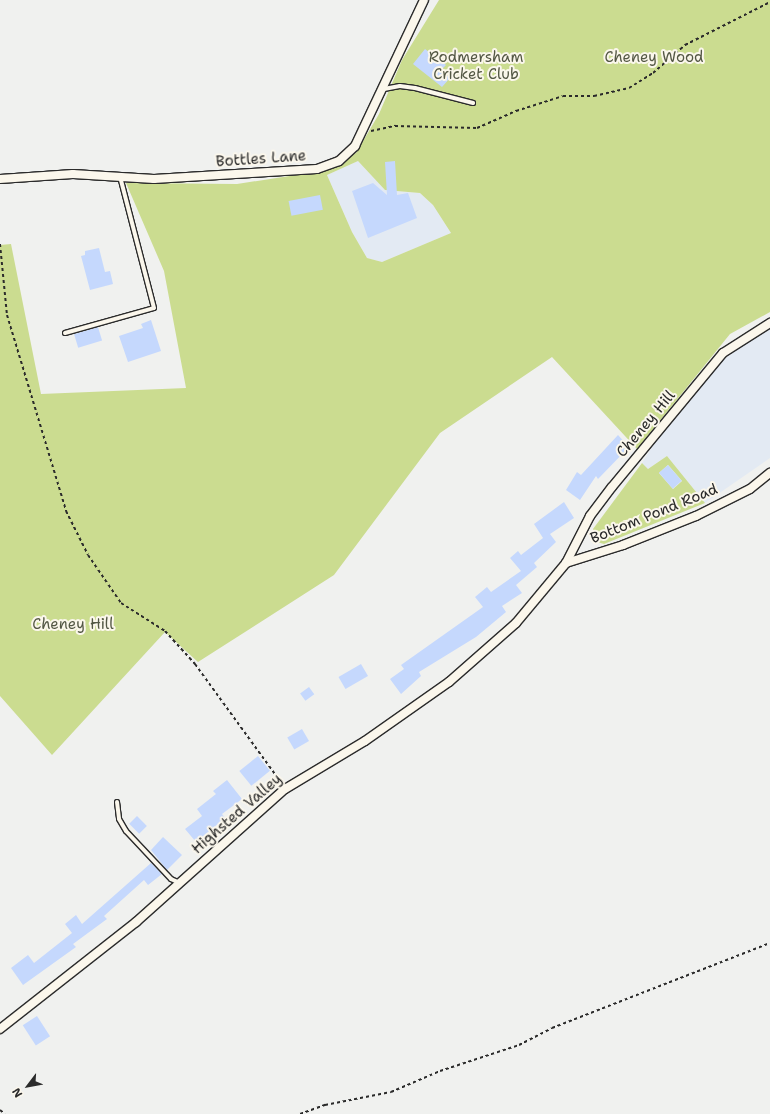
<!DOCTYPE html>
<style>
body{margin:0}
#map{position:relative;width:770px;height:1114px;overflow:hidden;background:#f0f1ef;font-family:"Shantell Sans",sans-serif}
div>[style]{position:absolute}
.built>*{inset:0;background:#e3eaf3}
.green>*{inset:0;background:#cbdc90}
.building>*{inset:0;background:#c5d8fd;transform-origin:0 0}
.path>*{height:2px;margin-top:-1px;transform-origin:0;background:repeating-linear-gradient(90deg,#2b2b2b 0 3px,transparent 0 6px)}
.roads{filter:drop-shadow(1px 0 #2b2b2b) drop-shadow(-1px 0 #2b2b2b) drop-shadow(0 1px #2b2b2b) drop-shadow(0 -1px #2b2b2b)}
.service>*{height:4px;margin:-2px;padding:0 2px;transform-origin:2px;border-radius:2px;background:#fbf7ec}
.minor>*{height:8px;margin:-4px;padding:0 4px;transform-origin:4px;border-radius:4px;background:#fbf7ec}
span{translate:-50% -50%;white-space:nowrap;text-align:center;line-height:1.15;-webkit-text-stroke:4px #fbf7ec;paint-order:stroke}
.park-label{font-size:15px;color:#535744}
.street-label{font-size:15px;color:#2b2b2b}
.north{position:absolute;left:8px;top:1066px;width:40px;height:40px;-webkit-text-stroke:3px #fbf7ec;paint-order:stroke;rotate:238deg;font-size:11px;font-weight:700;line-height:16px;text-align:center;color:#2b2b2b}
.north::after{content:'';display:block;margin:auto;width:14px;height:18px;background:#2b2b2b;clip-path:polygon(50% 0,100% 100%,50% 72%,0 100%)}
</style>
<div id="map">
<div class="built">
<i style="clip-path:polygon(358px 161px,385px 190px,420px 193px,433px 205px,451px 233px,382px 262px,367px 258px,352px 232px,327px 175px)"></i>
<i style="clip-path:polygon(770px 326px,770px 458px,705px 503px,667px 456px,648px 469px,642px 463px,661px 433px,724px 359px)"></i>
</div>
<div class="green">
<i style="clip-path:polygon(evenodd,439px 0,770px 0,770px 312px,730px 334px,637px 449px,552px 357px,440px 433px,334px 575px,198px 662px,165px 632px,52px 755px,0 696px,0 245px,11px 244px,41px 394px,186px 388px,164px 271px,126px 183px,237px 184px,322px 171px,356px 153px,379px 114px,402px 60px,439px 0,358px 161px,385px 190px,420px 193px,433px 205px,451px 233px,382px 262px,367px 258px,352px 232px,327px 175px,358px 161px)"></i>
<i style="clip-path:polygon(evenodd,667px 456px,705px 503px,604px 544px,597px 542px,593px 529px,642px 463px,648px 469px,667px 456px,668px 465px,682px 481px,673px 489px,659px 473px,668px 465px)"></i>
</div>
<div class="building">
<i style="clip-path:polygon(425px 49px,446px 65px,441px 70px,450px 78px,442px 87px,413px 64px)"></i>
<i style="clip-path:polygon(395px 161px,397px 195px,408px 193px,417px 218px,368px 238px,352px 191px,373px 183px,387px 195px,385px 162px)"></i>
<i style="left:320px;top:195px;width:15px;height:32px;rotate:79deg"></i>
<i style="clip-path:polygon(99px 248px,105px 272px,110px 271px,113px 284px,90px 290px,81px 256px,85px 255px,85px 251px)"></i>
<i style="clip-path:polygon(151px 320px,161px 351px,128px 362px,119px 336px,143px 328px,141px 324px)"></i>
<i style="left:98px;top:327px;width:14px;height:25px;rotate:73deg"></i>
<i style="clip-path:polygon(618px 435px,629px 447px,598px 479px,596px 476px,580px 500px,566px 490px,577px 472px,581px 475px)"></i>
<i style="left:668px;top:465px;width:21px;height:12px;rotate:49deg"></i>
<i style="clip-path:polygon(564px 502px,574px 518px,550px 534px,556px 542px,534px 563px,537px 567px,516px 585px,522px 593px,502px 606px,506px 612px,476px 637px,419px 672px,421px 676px,401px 694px,390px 679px,404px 669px,401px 665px,483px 607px,475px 597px,487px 587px,491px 592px,521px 571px,510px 558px,518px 551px,521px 555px,543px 538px,534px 524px)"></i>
<i style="left:361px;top:664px;width:14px;height:26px;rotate:60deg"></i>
<i style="left:309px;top:687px;width:9px;height:11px;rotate:54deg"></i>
<i style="left:302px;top:729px;width:14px;height:17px;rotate:60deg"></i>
<i style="left:258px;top:756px;width:19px;height:24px;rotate:51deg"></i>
<i style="clip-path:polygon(227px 780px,242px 799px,222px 814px,225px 818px,196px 842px,185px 829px,202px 816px,197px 809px,216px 794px,213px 791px)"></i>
<i style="left:137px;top:816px;width:14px;height:11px;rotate:45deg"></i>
<i style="clip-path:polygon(163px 837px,182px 855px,167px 870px,151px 850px)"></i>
<i style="clip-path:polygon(151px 863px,162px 874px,148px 885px,144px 880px,104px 916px,107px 919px,73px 944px,76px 947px,23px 985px,11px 968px,28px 955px,34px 963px,72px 933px,65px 924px,76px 915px,82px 924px)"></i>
<i style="left:37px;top:1016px;width:24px;height:17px;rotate:57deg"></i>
</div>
<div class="path">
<i style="left:371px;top:131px;width:25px;rotate:-12deg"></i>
<i style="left:395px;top:126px;width:82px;rotate:1.4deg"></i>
<i style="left:477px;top:128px;width:43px;rotate:-23.6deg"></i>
<i style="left:516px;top:111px;width:49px;rotate:-17.7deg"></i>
<i style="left:563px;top:96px;width:31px"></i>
<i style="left:594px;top:96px;width:36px;rotate:-13deg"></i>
<i style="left:629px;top:88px;width:28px;rotate:-32deg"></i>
<i style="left:653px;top:73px;width:43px;rotate:-41.2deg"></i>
<i style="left:685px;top:45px;width:95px;rotate:-26.8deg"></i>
<i style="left:0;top:244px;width:71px;rotate:84.4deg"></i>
<i style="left:7px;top:315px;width:205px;rotate:73.2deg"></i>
<i style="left:66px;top:511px;width:49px;rotate:63.4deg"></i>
<i style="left:88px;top:555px;width:58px;rotate:55.5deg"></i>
<i style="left:121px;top:603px;width:52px;rotate:32.5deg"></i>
<i style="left:165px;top:631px;width:45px;rotate:47.7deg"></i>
<i style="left:195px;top:664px;width:145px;rotate:54deg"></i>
<i style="left:0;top:1110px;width:6px;rotate:39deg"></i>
<i style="left:300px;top:1114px;width:27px;rotate:-20deg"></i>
<i style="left:325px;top:1105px;width:67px;rotate:-11.1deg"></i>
<i style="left:391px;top:1092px;width:53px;rotate:-23.2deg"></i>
<i style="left:440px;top:1071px;width:83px;rotate:-18.2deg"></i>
<i style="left:519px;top:1045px;width:37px;rotate:-27deg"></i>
<i style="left:552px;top:1028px;width:234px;rotate:-21.3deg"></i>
</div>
<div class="roads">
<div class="service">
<i style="left:384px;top:89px;width:16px;rotate:-11deg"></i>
<i style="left:400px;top:86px;width:15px;rotate:8deg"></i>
<i style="left:415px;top:88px;width:60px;rotate:14.5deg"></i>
<i style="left:65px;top:333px;width:92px;rotate:-15.7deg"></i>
<i style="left:154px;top:308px;width:135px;rotate:-104.5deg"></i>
<i style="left:117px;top:802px;width:17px;rotate:83deg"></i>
<i style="left:119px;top:819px;width:14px;rotate:60deg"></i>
<i style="left:126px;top:831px;width:66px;rotate:46.8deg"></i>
<i style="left:171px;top:879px;width:10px;rotate:24deg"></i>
</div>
<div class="minor">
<i style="left:0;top:179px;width:73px;rotate:-3.9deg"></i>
<i style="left:73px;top:174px;width:81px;rotate:3.5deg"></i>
<i style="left:154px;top:179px;width:163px;rotate:-3.5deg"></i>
<i style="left:317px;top:169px;width:23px;rotate:-20deg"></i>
<i style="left:339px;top:161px;width:22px;rotate:-43deg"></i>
<i style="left:355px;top:146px;width:161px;rotate:-64.7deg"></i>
<i style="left:566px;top:563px;width:60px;rotate:-17.5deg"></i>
<i style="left:623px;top:545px;width:79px;rotate:-21.7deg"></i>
<i style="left:696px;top:516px;width:60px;rotate:-26.6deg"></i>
<i style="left:750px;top:489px;width:26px;rotate:-39deg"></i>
<i style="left:0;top:1029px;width:173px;rotate:-38.2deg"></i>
<i style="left:136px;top:922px;width:200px;rotate:-41.8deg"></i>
<i style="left:285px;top:789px;width:93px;rotate:-31deg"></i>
<i style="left:365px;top:741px;width:103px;rotate:-35.1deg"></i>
<i style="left:449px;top:682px;width:89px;rotate:-41.4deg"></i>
<i style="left:516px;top:623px;width:78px;rotate:-50.2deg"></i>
<i style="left:566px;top:563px;width:53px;rotate:-62.9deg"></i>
<i style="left:590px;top:516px;width:36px;rotate:-53deg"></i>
<i style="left:612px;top:487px;width:174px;rotate:-50.4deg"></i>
<i style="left:723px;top:353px;width:56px;rotate:-32.6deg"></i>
</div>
</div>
<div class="park-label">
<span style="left:476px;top:66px">Rodmersham<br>Cricket Club</span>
<span style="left:654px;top:58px">Cheney Wood</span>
<span style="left:73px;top:625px">Cheney Hill</span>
</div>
<div class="street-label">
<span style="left:261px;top:159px;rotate:-4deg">Bottles Lane</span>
<span style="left:646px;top:424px;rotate:-50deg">Cheney Hill</span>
<span style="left:654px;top:514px;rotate:-22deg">Bottom Pond Road</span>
<span style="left:237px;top:814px;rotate:-41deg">Highsted Valley</span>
</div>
<div class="north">N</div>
</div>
